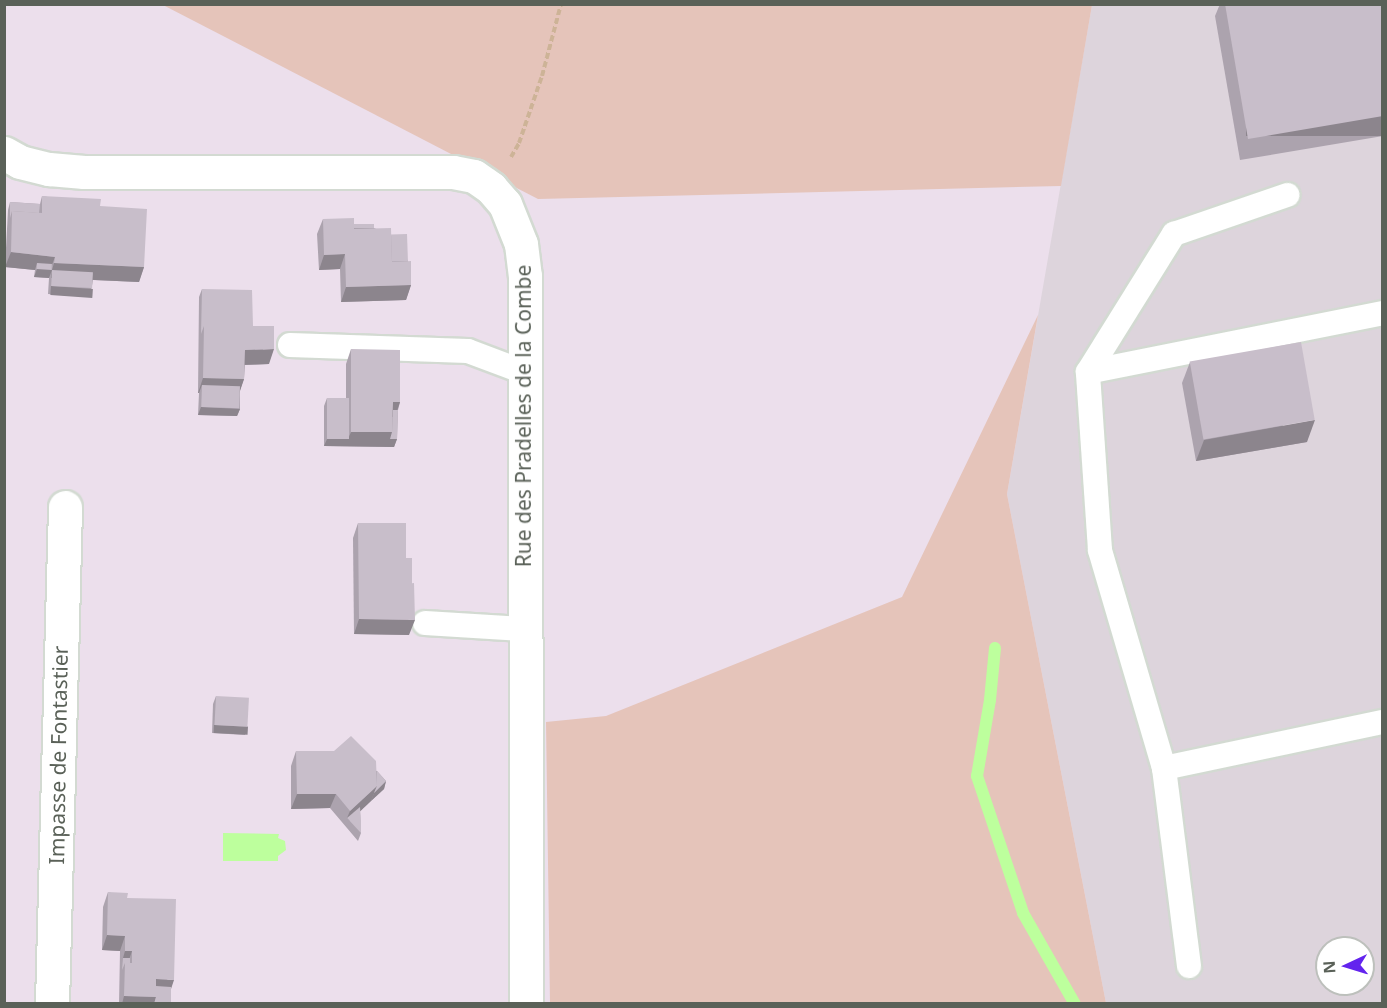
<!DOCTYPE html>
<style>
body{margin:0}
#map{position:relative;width:1387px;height:1008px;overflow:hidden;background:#ecdfec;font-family:"Noto Sans",sans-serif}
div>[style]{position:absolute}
.industrial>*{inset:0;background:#ddd4dc}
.green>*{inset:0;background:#e5c4ba}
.water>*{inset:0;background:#bdff9d}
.stream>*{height:12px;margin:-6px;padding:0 6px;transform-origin:6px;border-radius:6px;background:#bdff9d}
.path>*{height:4px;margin-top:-2px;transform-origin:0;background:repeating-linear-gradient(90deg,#cdb397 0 6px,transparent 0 9px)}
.roads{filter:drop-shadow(2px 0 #d3dad2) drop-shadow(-2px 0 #d3dad2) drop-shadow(0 2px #d3dad2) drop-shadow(0 -2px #d3dad2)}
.service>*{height:24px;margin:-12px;padding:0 12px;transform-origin:12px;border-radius:12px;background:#fff}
.minor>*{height:33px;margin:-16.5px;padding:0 16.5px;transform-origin:16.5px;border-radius:16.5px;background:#fff}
.wall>*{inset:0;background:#aca3ae}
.shaded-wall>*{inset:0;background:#8c858d;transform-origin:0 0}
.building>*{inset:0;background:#c8beca;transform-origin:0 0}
span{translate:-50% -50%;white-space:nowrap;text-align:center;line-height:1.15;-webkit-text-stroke:4.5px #fff;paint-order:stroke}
.street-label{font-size:21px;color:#5a6158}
.frame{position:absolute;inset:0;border:6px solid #5a6158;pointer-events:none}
.north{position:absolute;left:1315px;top:936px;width:60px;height:60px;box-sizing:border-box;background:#fff;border:2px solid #bdc0bc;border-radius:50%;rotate:266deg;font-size:16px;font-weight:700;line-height:24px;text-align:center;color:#5a6158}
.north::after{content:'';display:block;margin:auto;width:21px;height:27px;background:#6324ee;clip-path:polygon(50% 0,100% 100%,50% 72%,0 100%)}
</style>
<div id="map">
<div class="industrial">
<i style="clip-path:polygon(evenodd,1092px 5px,1382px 5px,1382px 1003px,1106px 1003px,1007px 494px,1092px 5px,1327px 948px,1363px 948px,1363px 984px,1327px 984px,1327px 948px)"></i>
</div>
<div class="green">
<i style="clip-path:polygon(163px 5px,1092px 5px,1061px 186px,538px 199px)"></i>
<i style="clip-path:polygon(1038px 315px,1007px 494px,1106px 1003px,550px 1003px,546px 722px,606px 716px,902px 597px)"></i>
</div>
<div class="water">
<i style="clip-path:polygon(223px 833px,279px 834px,278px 838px,285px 841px,286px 850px,278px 856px,278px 861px,223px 861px)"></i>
</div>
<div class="stream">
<i style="left:995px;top:648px;width:52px;rotate:95.5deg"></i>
<i style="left:990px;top:700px;width:77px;rotate:99.7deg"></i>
<i style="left:977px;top:776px;width:145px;rotate:71.4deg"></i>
<i style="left:1023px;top:913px;width:105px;rotate:60.3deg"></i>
</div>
<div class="path">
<i style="left:511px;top:157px;width:16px;rotate:-60deg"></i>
<i style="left:519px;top:143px;width:71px;rotate:-71.1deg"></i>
<i style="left:542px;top:76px;width:74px;rotate:-75.2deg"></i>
</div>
<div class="roads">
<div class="service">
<i style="left:290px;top:345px;width:178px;rotate:1.9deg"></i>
<i style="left:468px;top:351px;width:60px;rotate:20.6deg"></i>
<i style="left:1088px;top:372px;width:163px;rotate:-58.1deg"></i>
<i style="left:1174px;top:234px;width:120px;rotate:-19deg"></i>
<i style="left:425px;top:623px;width:98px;rotate:3.5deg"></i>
<i style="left:1164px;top:768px;width:223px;rotate:-11.9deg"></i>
<i style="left:1189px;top:966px;width:200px;rotate:-97.2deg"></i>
<i style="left:1164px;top:768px;width:227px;rotate:-106.4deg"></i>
<i style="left:1100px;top:550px;width:178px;rotate:-93.9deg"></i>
<i style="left:1088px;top:372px;width:300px;rotate:-11.3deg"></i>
</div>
<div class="minor">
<i style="left:4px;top:153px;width:18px;rotate:29deg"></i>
<i style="left:20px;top:162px;width:30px;rotate:14deg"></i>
<i style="left:49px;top:169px;width:35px;rotate:5deg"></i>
<i style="left:84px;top:172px;width:369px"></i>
<i style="left:453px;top:172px;width:21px;rotate:11deg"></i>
<i style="left:474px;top:176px;width:21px;rotate:35deg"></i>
<i style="left:491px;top:188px;width:21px;rotate:49deg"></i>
<i style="left:505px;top:204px;width:43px;rotate:68.2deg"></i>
<i style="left:521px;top:244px;width:32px;rotate:83deg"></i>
<i style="left:525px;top:276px;width:728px;rotate:89.92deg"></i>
<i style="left:52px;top:1004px;width:497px;rotate:-88.5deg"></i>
</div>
</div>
<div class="wall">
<i style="clip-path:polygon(1220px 4px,1383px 4px,1383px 136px,1240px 160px,1215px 16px)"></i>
<i style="clip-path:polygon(42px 196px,100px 206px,144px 267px,139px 282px,93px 280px,90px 297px,48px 294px,49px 278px,34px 277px,35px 270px,5px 267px,8px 210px,10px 202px,40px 204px)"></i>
<i style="clip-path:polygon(323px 219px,374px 228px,391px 235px,408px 261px,411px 285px,406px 300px,341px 302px,340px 269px,319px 270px,317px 234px)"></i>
<i style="clip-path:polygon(202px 289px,253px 326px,269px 364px,245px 365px,244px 379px,240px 390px,240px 409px,237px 416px,198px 415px,199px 393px,198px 393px,199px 297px)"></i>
<i style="clip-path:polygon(351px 349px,400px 402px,398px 410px,397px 439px,394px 447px,324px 446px,324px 406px,327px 398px,346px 398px,346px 364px)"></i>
<i style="clip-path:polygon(1190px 362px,1307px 442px,1196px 461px,1182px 383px)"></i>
<i style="clip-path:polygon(358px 523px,406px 558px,409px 635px,354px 634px,353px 538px)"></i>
<i style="clip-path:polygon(216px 696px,248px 727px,245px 735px,212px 733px,213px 704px)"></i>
<i style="clip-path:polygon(296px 751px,377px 771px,386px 781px,384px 789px,360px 811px,361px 833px,358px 841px,330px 808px,291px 809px,291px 766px)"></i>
<i style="clip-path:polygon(108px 892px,127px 898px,171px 987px,171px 1004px,119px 1004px,120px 951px,102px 950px,103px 907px)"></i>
</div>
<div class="shaded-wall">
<i style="left:1383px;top:116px;width:20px;height:137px;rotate:90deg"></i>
<i style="clip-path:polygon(11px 252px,55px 257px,50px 270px,52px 270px,54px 263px,144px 267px,139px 282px,51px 278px,52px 270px,49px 278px,34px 277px,37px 269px,37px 263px,35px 270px,5px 267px)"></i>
<i style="clip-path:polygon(345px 254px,340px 269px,319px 270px,324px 255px)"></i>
<i style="clip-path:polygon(411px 285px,406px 300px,341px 302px,346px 287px)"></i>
<i style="left:51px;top:286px;width:42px;height:9px;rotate:4deg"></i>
<i style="clip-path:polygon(274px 349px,269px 364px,240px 365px,245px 350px)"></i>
<i style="clip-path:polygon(203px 378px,244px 379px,239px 394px,202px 385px,199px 393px,198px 393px)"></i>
<i style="clip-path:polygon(393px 402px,400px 402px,395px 417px,390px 417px)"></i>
<i style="clip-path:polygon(201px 407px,240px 409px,237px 416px,198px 415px)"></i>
<i style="clip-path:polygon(1315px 420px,1307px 442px,1196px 461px,1204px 440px)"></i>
<i style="clip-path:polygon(351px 432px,392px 432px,397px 439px,394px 447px,324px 446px,327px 439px,348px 439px)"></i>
<i style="clip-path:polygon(359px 619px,415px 620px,409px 635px,354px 634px)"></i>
<i style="left:214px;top:725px;width:34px;height:8px;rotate:3deg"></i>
<i style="clip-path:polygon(386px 781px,384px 789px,371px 801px,374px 793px)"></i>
<i style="clip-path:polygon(377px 786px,371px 801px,350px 821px,347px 818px,350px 811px)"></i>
<i style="clip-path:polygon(297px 794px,336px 794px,330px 808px,291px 809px)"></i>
<i style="clip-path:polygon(107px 935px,125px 936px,120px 951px,102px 950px)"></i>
<i style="clip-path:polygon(125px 951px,132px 951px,127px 966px,123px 958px)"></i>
<i style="clip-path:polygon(156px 979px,174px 980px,169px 995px,154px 994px)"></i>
<i style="clip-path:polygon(124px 996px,156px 997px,154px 1004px,122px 1004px)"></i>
</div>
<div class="building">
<i style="clip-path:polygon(1225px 4px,1383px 4px,1383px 116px,1248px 139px)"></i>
<i style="clip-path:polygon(42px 196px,101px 199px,100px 206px,147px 209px,144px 267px,54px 263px,55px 257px,11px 252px,12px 211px,42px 213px)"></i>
<i style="clip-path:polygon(10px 202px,40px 204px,39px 213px,12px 211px,10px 218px)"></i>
<i style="clip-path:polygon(354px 218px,354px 229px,391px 228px,392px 262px,411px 261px,411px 285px,346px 287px,345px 254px,324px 255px,323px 219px)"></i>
<i style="left:374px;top:224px;width:4px;height:20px;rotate:90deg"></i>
<i style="left:407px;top:234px;width:27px;height:16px;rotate:88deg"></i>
<i style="left:37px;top:263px;width:15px;height:6px;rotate:4deg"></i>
<i style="left:52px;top:270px;width:41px;height:16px;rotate:3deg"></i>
<i style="clip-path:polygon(202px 289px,252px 290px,253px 326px,204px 326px,201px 334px)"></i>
<i style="clip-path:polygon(204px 326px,274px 326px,274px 349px,245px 350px,244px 379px,203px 378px)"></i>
<i style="left:1301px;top:342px;width:79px;height:113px;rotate:80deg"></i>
<i style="clip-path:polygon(351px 349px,400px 350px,400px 402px,393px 402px,392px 432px,351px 432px)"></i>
<i style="left:202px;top:385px;width:38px;height:22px;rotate:2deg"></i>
<i style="left:327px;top:398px;width:22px;height:41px"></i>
<i style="clip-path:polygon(393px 410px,398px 410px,397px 439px,390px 439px,392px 432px)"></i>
<i style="clip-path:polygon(358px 523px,406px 523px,406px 584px,414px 583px,415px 620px,359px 619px)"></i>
<i style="left:406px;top:558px;width:6px;height:26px"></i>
<i style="left:216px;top:696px;width:33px;height:29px;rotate:3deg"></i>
<i style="clip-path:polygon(351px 736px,376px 761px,377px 786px,350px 811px,336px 794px,297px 794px,296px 751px,334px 751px)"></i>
<i style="clip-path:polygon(377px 771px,386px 781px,374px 793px,377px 786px)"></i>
<i style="clip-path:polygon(360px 807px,361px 822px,361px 833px,347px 818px)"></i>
<i style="clip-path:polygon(108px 892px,128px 893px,127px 898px,176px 899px,174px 980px,156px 979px,156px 997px,124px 996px,125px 963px,132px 963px,132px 951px,125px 951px,125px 936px,107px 935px)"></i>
<i style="clip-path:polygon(123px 958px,130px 958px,130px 963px,125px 963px,122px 970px)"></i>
<i style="clip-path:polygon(156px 986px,171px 987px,171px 1004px,154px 1004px,156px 997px)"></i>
</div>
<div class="street-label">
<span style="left:523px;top:416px;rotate:-90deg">Rue des Pradelles de la Combe</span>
<span style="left:58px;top:755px;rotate:-89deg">Impasse de Fontastier</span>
</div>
<div class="frame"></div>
<div class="north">N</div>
</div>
